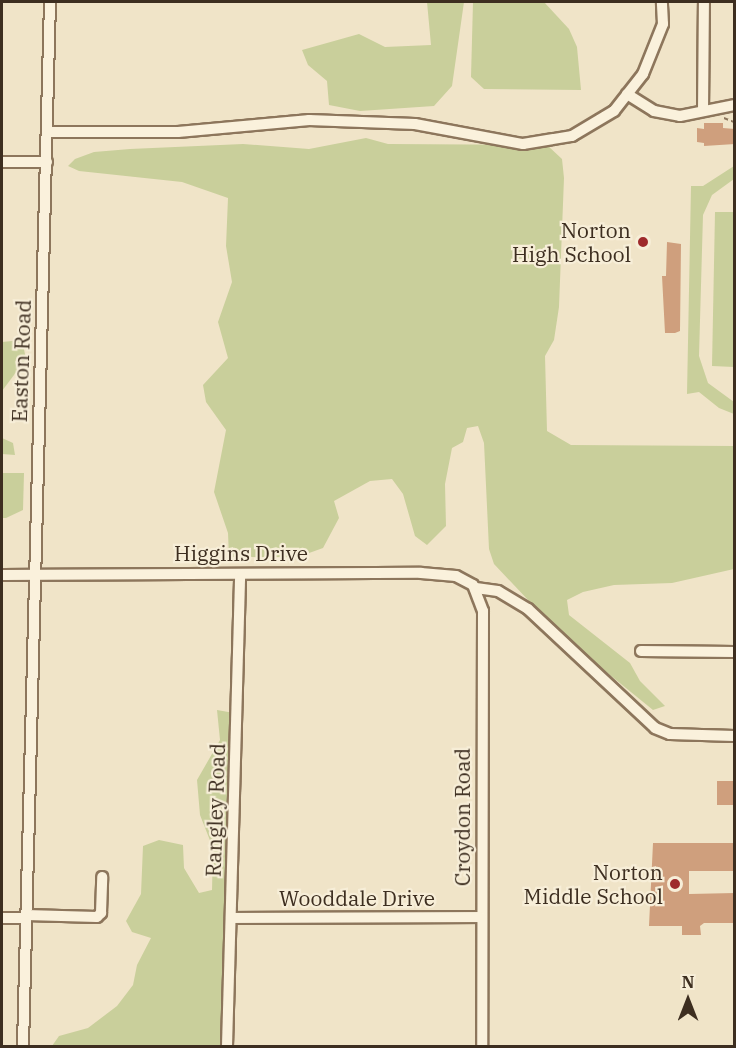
<!DOCTYPE html>
<style>
body{margin:0}
#map{position:relative;width:736px;height:1048px;overflow:hidden;background:#f0e4c8;font-family:"IBM Plex Serif",serif}
div>[style]{position:absolute}
.green>*{inset:0;background:#c9cf9b}
.building>*{inset:0;background:#cf9f7d;transform-origin:0 0}
.path>*{height:1.5px;margin-top:-0.75px;transform-origin:0;background:repeating-linear-gradient(90deg,#8d765c 0 4.5px,transparent 0 7.5px)}
.roads{filter:drop-shadow(2px 0 #8d765c) drop-shadow(-2px 0 #8d765c) drop-shadow(0 2px #8d765c) drop-shadow(0 -2px #8d765c)}
.minor>*{height:10px;margin:-5px;padding:0 5px;transform-origin:5px;border-radius:5px;background:#faf1dc}
.dots>*{width:16px;height:16px;translate:-50% -50%;box-sizing:border-box;border:3px solid #f7eed8;border-radius:50%}
span{translate:-50% -50%;white-space:nowrap;text-align:center;line-height:1.15;-webkit-text-stroke:4.5px #f7eed8;paint-order:stroke}
.poi-label{font-size:21px;color:#3d2e20}
.right{translate:-100% -50%;text-align:right}
.street-label{font-size:21px;color:#3d2e20}
.frame{position:absolute;inset:0;border:3px solid #3d2e20;pointer-events:none}
.north{position:absolute;left:658px;top:970px;width:60px;height:60px;-webkit-text-stroke:4px #f7eed8;paint-order:stroke;rotate:0deg;font-size:16px;font-weight:700;line-height:24px;text-align:center;color:#3d2e20}
.north::after{content:'';display:block;margin:auto;width:21px;height:27px;background:#3d2e20;clip-path:polygon(50% 0,100% 100%,50% 72%,0 100%)}
</style>
<div id="map">
<div class="green">
<i style="clip-path:polygon(427px 2px,464px 2px,452px 86px,434px 106px,360px 111px,329px 105px,327px 81px,308px 65px,302px 50px,359px 34px,385px 47px,431px 45px)"></i>
<i style="clip-path:polygon(473px 2px,544px 2px,569px 29px,577px 47px,581px 90px,484px 89px,471px 77px)"></i>
<i style="clip-path:polygon(366px 138px,388px 144px,547px 145px,562px 159px,564px 178px,559px 307px,554px 340px,545px 356px,547px 431px,571px 445px,734px 446px,734px 569px,672px 583px,614px 585px,583px 592px,567px 600px,569px 615px,630px 663px,640px 681px,665px 706px,653px 710px,594px 662px,546px 619px,494px 564px,489px 549px,484px 443px,478px 426px,467px 428px,463px 442px,452px 448px,445px 484px,446px 526px,427px 545px,415px 536px,403px 494px,392px 479px,370px 481px,334px 501px,339px 518px,323px 548px,298px 557px,229px 557px,228px 533px,214px 492px,226px 430px,206px 402px,203px 385px,228px 358px,218px 322px,232px 282px,226px 246px,228px 198px,182px 182px,79px 171px,68px 166px,75px 159px,94px 152px,130px 149px,243px 144px,309px 149px)"></i>
<i style="clip-path:polygon(734px 166px,734px 179px,712px 195px,703px 215px,699px 356px,708px 383px,734px 402px,734px 414px,719px 408px,699px 392px,687px 394px,691px 186px,703px 186px)"></i>
<i style="clip-path:polygon(715px 212px,734px 212px,734px 367px,712px 366px)"></i>
<i style="clip-path:polygon(22px 340px,26px 359px,2px 391px,2px 342px)"></i>
<i style="clip-path:polygon(2px 438px,13px 443px,15px 455px,2px 454px)"></i>
<i style="clip-path:polygon(2px 473px,24px 473px,23px 510px,6px 518px,2px 518px)"></i>
<i style="clip-path:polygon(217px 710px,234px 713px,220px 1046px,52px 1046px,59px 1036px,88px 1028px,117px 1006px,133px 985px,137px 965px,151px 938px,132px 932px,126px 921px,141px 894px,143px 846px,159px 840px,183px 845px,184px 868px,199px 893px,212px 890px,213px 848px,200px 815px,197px 780px,220px 740px)"></i>
</div>
<div class="building">
<i style="clip-path:polygon(704px 123px,723px 123px,723px 128px,735px 129px,735px 144px,704px 146px,704px 143px,697px 142px,697px 128px,704px 129px)"></i>
<i style="clip-path:polygon(667px 242px,681px 244px,680px 331px,675px 333px,665px 333px,662px 276px,666px 276px)"></i>
<i style="left:717px;top:781px;width:18px;height:24px"></i>
<i style="clip-path:polygon(653px 843px,735px 843px,735px 871px,689px 871px,689px 894px,735px 893px,735px 923px,704px 923px,700px 926px,701px 935px,682px 935px,682px 926px,649px 926px)"></i>
</div>
<div class="path">
<i style="left:724px;top:118px;width:11px;rotate:22deg"></i>
</div>
<div class="roads">
<div class="minor">
<i style="left:627px;top:94px;width:32px;rotate:32deg"></i>
<i style="left:654px;top:111px;width:26px;rotate:11deg"></i>
<i style="left:680px;top:116px;width:55px;rotate:-11.5deg"></i>
<i style="left:703px;top:111px;width:109px;rotate:-89.5deg"></i>
<i style="left:47px;top:132px;width:131px"></i>
<i style="left:178px;top:132px;width:132px;rotate:-5.2deg"></i>
<i style="left:309px;top:120px;width:106px;rotate:2.2deg"></i>
<i style="left:415px;top:124px;width:110px;rotate:10.5deg"></i>
<i style="left:523px;top:144px;width:50px;rotate:-9.3deg"></i>
<i style="left:572px;top:136px;width:49px;rotate:-30.8deg"></i>
<i style="left:614px;top:111px;width:47px;rotate:-51.9deg"></i>
<i style="left:643px;top:74px;width:54px;rotate:-68.2deg"></i>
<i style="left:663px;top:24px;width:22px;rotate:-93deg"></i>
<i style="left:2px;top:162px;width:45px"></i>
<i style="left:2px;top:575px;width:419px;rotate:-0.3deg"></i>
<i style="left:421px;top:573px;width:35px;rotate:5deg"></i>
<i style="left:456px;top:576px;width:19px;rotate:28deg"></i>
<i style="left:473px;top:585px;width:28px;rotate:69deg"></i>
<i style="left:483px;top:611px;width:435px;rotate:90.1deg"></i>
<i style="left:476px;top:588px;width:22px;rotate:8deg"></i>
<i style="left:498px;top:591px;width:35px;rotate:31deg"></i>
<i style="left:528px;top:609px;width:174px;rotate:43.1deg"></i>
<i style="left:655px;top:728px;width:16px;rotate:22deg"></i>
<i style="left:670px;top:734px;width:64px;rotate:1.8deg"></i>
<i style="left:641px;top:651px;width:93px;rotate:0.6deg"></i>
<i style="left:26px;top:915px;width:71px;rotate:1.6deg"></i>
<i style="left:97px;top:917px;width:6px;rotate:-45deg"></i>
<i style="left:101px;top:913px;width:36px;rotate:-88deg"></i>
<i style="left:2px;top:918px;width:24px"></i>
<i style="left:232px;top:918px;width:249px;rotate:-0.2deg"></i>
<i style="left:23px;top:1046px;width:1044px;rotate:-88.52deg"></i>
<i style="left:227px;top:1046px;width:472px;rotate:-88.4deg"></i>
</div>
</div>
<div class="dots">
<i style="left:643px;top:242px;background:#9e2a2b"></i>
<i style="left:675px;top:884px;background:#9e2a2b"></i>
</div>
<div class="poi-label">
<span class="right" style="left:631px;top:242px">Norton<br>High School</span>
<span class="right" style="left:663px;top:884px">Norton<br>Middle School</span>
</div>
<div class="street-label">
<span style="left:21px;top:361px;rotate:-88deg">Easton Road</span>
<span style="left:241px;top:553px">Higgins Drive</span>
<span style="left:215px;top:810px;rotate:-88deg">Rangley Road</span>
<span style="left:462px;top:817px;rotate:-90deg">Croydon Road</span>
<span style="left:357px;top:898px">Wooddale Drive</span>
</div>
<div class="frame"></div>
<div class="north">N</div>
</div>
